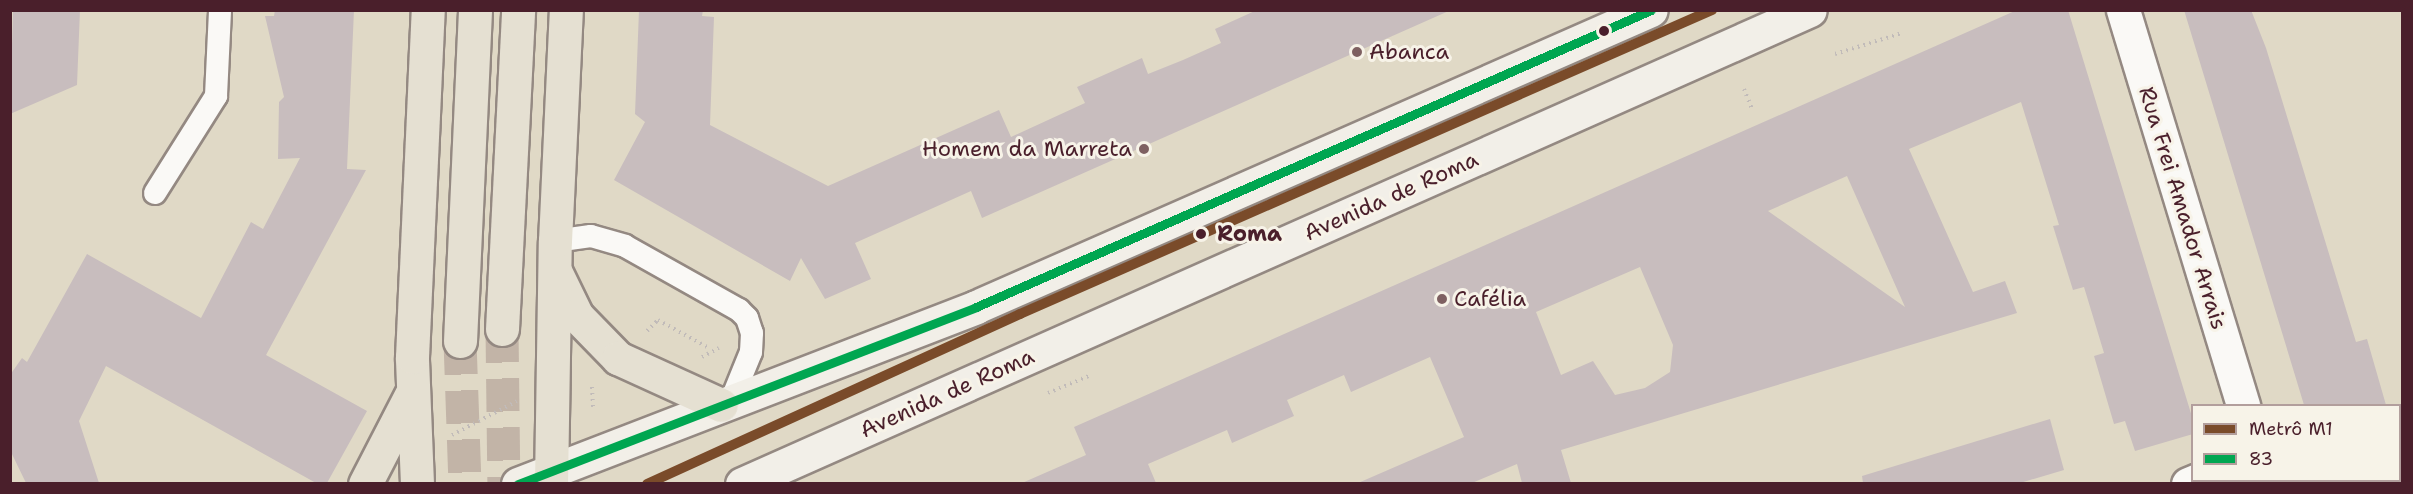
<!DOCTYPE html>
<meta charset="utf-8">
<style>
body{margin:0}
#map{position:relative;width:2413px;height:494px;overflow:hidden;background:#e0d9c6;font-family:"Shantell Sans",sans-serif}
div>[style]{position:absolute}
.building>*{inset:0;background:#c8bdbe}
.primary-tunnel>*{height:33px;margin-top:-16.5px;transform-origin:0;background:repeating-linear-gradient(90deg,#c2b4a7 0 33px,transparent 0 49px)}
.path>*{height:4px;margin-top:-2px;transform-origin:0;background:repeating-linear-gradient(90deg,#c1bbb9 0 1.5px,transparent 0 6px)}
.roads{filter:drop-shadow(2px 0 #948982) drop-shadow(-2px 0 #948982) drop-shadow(0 2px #948982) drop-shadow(0 -2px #948982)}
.lane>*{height:22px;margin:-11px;padding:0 11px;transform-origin:11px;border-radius:11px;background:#faf9f6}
.street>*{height:33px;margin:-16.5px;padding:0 16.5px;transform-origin:16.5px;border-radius:16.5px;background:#faf9f6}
.secondary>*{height:33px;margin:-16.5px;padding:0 16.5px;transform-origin:16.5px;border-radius:16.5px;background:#f2efe8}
.primary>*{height:33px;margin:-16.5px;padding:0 16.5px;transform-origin:16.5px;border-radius:16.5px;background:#e5e0d2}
.bus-1>*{height:9px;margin:-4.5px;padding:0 4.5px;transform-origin:4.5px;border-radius:4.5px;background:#00a651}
.metro-1>*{height:10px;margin:-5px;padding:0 5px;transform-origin:5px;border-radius:5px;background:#7a4b2a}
.dots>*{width:16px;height:16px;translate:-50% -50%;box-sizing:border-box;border:3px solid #f7f3e8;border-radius:50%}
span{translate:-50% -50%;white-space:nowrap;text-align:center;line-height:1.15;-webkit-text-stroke:6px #f7f3e8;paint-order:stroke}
.poi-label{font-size:22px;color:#4a1f2b}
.left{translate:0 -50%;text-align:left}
.right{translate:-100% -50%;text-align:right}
.street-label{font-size:22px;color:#4a1f2b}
.stop-label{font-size:22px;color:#4a1f2b;font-weight:700}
.frame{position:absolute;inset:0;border:12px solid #4a1f2b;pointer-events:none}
.legend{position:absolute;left:2191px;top:404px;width:210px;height:78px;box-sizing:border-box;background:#f7f3e8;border:2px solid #b29e9c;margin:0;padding:8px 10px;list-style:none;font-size:18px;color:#4a1f2b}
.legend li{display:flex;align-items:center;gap:12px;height:30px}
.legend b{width:30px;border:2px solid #b29e9c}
</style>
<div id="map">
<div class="building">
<i style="clip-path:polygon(13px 10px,80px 10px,77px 85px,10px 114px)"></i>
<i style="clip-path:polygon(275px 10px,354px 10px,347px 169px,366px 170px,266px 355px,367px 411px,327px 483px,316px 483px,106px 366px,79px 421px,99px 483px,26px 483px,10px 450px,10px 375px,22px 358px,27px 362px,87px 254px,201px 318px,251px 222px,263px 229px,300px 158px,278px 159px,279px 102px,284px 97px,265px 16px,274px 16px)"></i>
<i style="clip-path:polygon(639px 10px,703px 10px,702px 16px,714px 17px,710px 125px,828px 186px,999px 110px,1011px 137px,1085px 103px,1077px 87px,1142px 58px,1148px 74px,1183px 60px,1221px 43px,1215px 29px,1257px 10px,1451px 10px,982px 218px,971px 191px,855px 243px,871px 279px,825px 299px,801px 258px,790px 281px,614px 180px,645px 122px,635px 114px)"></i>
<i style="clip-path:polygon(evenodd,2017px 10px,2068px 10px,2193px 420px,2193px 434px,2135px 451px,2125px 421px,2114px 424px,2094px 356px,2104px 353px,2084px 287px,2073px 290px,2053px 226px,2059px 225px,2021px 102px,1909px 149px,1973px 292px,2005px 281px,2017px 313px,1561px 450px,1571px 483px,1522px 483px,1517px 464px,1472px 483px,1358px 483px,1464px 437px,1430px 357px,1351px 392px,1344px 375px,1287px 400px,1294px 416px,1232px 443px,1227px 430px,1148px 464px,1156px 483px,1022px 483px,1086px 455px,1074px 427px,2017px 10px,1847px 176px,1905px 307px,1768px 211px,1847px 176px,2017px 10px,1640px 267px,1673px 345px,1670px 372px,1645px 388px,1615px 395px,1593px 361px,1561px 375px,1536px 312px,1640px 267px)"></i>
<i style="clip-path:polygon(2184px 10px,2251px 10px,2266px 48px,2356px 342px,2367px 339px,2386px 405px,2304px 405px)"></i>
<i style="clip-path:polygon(2050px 419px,2064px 470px,2020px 483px,1863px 483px,1862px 476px)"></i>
</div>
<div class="primary-tunnel">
<i style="left:502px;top:329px;width:155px;rotate:89.3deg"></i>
<i style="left:460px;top:341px;width:143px;rotate:88deg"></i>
</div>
<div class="path">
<i style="left:1835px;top:54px;width:70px;rotate:-17.4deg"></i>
<i style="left:1744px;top:89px;width:22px;rotate:68deg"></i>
<i style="left:647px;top:331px;width:16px;rotate:-45deg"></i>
<i style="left:658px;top:320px;width:56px;rotate:28.9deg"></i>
<i style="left:702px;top:357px;width:19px;rotate:-28deg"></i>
<i style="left:592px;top:387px;width:20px;rotate:87deg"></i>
<i style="left:1048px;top:393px;width:47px;rotate:-22.7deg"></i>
<i style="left:452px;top:435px;width:73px;rotate:-27.6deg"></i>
</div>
<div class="roads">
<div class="lane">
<i style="left:155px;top:193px;width:115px;rotate:-57.8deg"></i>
<i style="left:216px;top:96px;width:86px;rotate:-87.3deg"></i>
<i style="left:555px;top:241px;width:36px;rotate:-8deg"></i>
<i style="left:591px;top:236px;width:35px;rotate:16deg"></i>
<i style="left:625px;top:246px;width:131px;rotate:29.3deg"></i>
<i style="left:739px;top:310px;width:11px;rotate:45deg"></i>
<i style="left:747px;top:318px;width:16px;rotate:72deg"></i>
<i style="left:752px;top:333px;width:19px;rotate:93deg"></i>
<i style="left:751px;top:352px;width:53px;rotate:112.2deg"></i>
</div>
<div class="street">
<i style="left:2123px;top:10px;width:414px;rotate:73.1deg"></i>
<i style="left:2265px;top:480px;width:4px;rotate:76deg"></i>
<i style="left:2188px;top:484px;width:11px;rotate:-22deg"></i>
</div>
<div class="secondary">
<i style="left:518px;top:484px;width:491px;rotate:-21.1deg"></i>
<i style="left:976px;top:307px;width:737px;rotate:-23.75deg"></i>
<i style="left:742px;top:484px;width:1168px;rotate:-23.93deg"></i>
</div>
<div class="primary">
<i style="left:556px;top:273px;width:48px;rotate:64deg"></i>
<i style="left:577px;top:316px;width:59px;rotate:45.7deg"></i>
<i style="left:618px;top:358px;width:113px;rotate:24.5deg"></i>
<i style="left:502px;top:329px;width:319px;rotate:-87.1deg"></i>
<i style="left:460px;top:341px;width:331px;rotate:-87.4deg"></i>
<i style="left:365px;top:484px;width:100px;rotate:-62.7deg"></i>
<i style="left:417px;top:484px;width:127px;rotate:-92.3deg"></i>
<i style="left:412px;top:357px;width:347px;rotate:-87.4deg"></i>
<i style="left:551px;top:484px;width:243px;rotate:-89.1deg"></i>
<i style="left:555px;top:241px;width:231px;rotate:-87.3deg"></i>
</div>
</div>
<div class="bus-1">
<i style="left:518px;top:484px;width:491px;rotate:-21.1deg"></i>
<i style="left:976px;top:307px;width:737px;rotate:-23.75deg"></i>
</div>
<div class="metro-1">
<i style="left:647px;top:484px;width:410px;rotate:-24.5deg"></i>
<i style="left:1020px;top:314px;width:756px;rotate:-23.72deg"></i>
</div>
<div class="dots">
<i style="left:1604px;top:31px;background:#4a1f2b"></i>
<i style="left:1357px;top:52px;background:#7e6061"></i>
<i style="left:1144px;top:149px;background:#7e6061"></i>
<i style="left:1201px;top:234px;background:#4a1f2b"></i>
<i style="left:1442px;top:299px;background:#7e6061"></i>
</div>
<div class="poi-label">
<span class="left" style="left:1369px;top:52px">Abanca</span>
<span class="right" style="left:1132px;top:149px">Homem da Marreta</span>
<span class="left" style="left:1454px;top:299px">Cafélia</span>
</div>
<div class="street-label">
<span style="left:1391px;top:196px;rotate:-24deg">Avenida de Roma</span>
<span style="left:2183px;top:208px;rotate:73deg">Rua Frei Amador Arrais</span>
<span style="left:947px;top:393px;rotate:-24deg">Avenida de Roma</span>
</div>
<div class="stop-label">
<span class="left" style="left:1217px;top:234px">Roma</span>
</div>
<div class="frame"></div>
<ul class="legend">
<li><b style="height:8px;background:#7a4b2a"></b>Metrô M1</li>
<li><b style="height:8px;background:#00a651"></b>83</li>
</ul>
</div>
